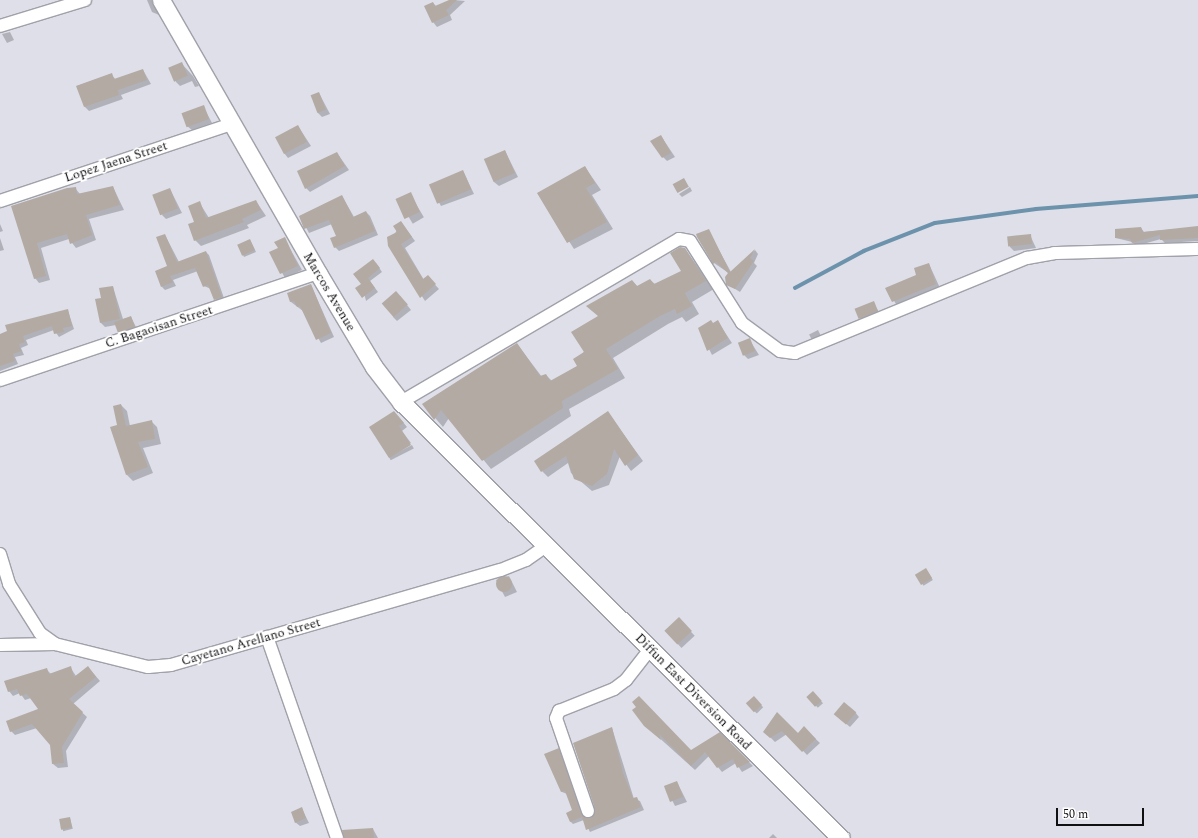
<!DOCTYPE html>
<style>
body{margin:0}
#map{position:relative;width:1198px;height:838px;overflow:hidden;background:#dedfe8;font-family:Spectral,serif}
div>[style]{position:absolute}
.shadow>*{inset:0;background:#0003;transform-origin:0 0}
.stream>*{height:3.5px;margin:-1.75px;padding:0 1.75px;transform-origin:1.75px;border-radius:1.75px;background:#6d92ac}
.building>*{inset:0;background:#b3aaa4;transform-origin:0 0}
.round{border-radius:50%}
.roads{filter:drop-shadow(1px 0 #a0a1a9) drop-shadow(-1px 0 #a0a1a9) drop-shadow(0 1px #a0a1a9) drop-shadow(0 -1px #a0a1a9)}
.street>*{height:12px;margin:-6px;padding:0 6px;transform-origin:6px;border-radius:6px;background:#fff}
.secondary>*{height:17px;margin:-8.5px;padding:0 8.5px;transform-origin:8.5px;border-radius:8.5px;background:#fff}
span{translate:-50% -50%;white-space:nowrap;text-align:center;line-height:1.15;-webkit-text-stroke:4px #fff;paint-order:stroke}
.street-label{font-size:13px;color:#101013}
.scale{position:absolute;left:1056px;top:808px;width:88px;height:18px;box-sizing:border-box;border:2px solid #101013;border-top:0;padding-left:5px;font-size:12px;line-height:14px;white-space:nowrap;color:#101013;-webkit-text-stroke:3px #fff;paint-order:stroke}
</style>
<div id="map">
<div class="shadow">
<i style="clip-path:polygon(147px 0,156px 0,159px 15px,152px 12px)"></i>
<i style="clip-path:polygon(454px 0,465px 1px,450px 15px,452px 20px,437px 27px,433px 22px,433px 3px,437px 7px)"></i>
<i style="clip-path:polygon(10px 32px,14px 40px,7px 43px,2px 34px)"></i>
<i style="clip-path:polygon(181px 63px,193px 76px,199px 86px,195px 87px,192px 81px,180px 86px,176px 82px,170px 68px)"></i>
<i style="clip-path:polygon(143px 70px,151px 84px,121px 95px,123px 99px,89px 111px,85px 107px,77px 86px,111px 74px,116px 80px)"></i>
<i style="clip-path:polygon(319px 93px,330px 114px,322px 117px,318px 113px)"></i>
<i style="clip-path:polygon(203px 106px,212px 123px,192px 130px,187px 126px)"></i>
<i style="clip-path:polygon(298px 126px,311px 146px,288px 158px,284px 153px)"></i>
<i style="clip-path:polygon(661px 136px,675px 157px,667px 161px,663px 157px)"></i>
<i style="clip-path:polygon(505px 151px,518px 177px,499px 186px,494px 182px)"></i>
<i style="clip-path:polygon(337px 153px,349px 170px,310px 192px,306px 188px)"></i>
<i style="clip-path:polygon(585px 167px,601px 190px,592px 195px,613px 229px,574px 249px,538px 193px)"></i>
<i style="clip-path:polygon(463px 171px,474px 194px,441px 206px,430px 186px)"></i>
<i style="clip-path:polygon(113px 187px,124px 210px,89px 219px,96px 240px,76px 248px,69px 239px,41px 248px,50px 280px,39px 283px,35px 278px,12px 207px,75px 188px,80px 194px)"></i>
<i style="clip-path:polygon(690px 187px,692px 191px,682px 197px,679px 194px)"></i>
<i style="clip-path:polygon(170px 189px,182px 213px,166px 219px,162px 215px)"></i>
<i style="left:410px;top:194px;width:27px;height:13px;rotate:59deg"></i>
<i style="clip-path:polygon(342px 196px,354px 217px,366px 212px,370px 216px,378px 235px,339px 251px,335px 247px,337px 237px,332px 224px,309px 233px,300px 216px)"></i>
<i style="clip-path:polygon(256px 201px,266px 216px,247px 225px,249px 228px,201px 246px,195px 240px,199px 202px,209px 218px)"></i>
<i style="clip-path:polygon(401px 222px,415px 241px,405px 248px,424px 280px,428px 277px,439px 289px,425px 301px,389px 245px)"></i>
<i style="clip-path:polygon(0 224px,3px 231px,0 232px)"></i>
<i style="clip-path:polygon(1198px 227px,1198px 241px,1165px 243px,1161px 239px,1136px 246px,1132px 242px,1116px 238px,1141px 228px,1144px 232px)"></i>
<i style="clip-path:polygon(708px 230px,731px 272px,755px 250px,758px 254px,754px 263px,757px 266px,740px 292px,727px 284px,730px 274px,714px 263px,698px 234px)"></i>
<i style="clip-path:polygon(165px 235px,179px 262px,206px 252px,209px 255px,225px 301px,219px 303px,215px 299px,211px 289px,204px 286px,198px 271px,173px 280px,176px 286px,165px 290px,162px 287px,168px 266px)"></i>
<i style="clip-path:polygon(1030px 235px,1036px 248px,1014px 251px,1010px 247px,1008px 239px)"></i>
<i style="clip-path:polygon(0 238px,4px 250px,0 251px)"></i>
<i style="clip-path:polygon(284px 238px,302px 270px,285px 278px,271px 253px,279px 249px)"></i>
<i style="clip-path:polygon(250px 240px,256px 252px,244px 257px,243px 255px)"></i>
<i style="clip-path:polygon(685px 249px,714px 289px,692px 302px,699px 314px,686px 322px,682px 317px,668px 324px,613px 358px,625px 378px,569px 409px,571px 416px,491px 469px,449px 418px,443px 427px,423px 404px,517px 344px,542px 377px,546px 375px,552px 381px,578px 366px,598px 316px,632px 281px,638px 287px,650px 280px,655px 284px,682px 272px)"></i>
<i style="clip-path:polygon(376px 263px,382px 272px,370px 281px,378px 292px,366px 301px,362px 284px)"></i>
<i style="clip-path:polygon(929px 264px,940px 288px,897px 306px,887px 288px,918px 275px)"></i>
<i style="clip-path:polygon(311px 285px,334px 337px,321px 343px,303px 311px,291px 302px,288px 294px)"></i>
<i style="clip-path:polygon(113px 287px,123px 319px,131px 317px,138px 331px,123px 336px,116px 325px,105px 327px,101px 323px)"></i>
<i style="clip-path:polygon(400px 296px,411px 310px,397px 321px,393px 317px)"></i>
<i style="clip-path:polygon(873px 303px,881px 315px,864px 322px,860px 318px)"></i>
<i style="clip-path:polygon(68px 311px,74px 329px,59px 337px,54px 330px,26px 340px,28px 345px,21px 348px,24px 355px,15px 357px,18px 364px,0 371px,0 335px)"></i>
<i style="clip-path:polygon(718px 322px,732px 343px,712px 355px,699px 329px)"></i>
<i style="left:818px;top:330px;width:7px;height:10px;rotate:63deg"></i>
<i style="clip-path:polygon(749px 339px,759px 355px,748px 359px,744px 355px)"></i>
<i style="clip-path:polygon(121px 405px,127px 411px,130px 426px,151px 421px,157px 427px,161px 444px,143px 448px,153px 473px,133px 481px,127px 475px,111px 428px,118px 426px)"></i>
<i style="clip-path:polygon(608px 413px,643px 461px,631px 471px,620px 456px,609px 485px,592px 491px,571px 473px,568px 463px,548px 477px,542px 471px)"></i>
<i style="clip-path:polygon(398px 416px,407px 427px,402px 431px,411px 443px,389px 457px)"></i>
<i style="left:412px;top:445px;width:4px;height:26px;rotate:63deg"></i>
<i style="left:926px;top:569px;width:13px;height:11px;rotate:58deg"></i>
<i style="clip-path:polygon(509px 576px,517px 592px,505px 597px,496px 580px)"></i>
<i style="left:679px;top:619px;width:23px;height:18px;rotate:47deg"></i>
<i style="clip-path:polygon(70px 667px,76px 676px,88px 667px,100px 681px,73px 704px,87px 717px,66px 751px,68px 767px,58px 768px,53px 764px,51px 745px,37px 728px,15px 735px,11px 731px,40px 709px,31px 698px,25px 700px,20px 693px,13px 696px,9px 691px,46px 669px,51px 674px)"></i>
<i style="left:813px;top:692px;width:15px;height:7px;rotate:48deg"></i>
<i style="left:754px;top:698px;width:13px;height:9px;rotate:45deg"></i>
<i style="clip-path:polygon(855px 712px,859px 717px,850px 727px,839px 718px)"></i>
<i style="clip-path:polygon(777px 713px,798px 734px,804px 728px,820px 743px,807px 755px,787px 734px,775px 742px,765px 732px)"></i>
<i style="clip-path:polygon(645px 725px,691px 751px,720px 734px,753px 766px,742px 772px,736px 763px,722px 772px,709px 756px,695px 770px)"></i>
<i style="clip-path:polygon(612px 728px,634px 799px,640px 801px,644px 810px,590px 832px,584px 820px,573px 824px,570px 821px,573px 811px,567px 794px,562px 792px,546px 755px,558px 750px,561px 753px,583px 815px,591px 819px)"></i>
<i style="clip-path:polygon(677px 782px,687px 802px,675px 806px,665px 786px)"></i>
<i style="clip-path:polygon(302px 809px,309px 823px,300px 826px,295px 822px)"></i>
<i style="left:70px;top:818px;width:11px;height:10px;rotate:75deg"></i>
<i style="clip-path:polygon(373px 829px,378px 838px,357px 838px)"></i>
<i style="clip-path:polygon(773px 834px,777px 838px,769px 838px)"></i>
</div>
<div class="stream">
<i style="left:795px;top:288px;width:78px;rotate:-28.2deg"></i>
<i style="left:864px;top:251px;width:76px;rotate:-21.5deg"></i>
<i style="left:935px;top:223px;width:102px;rotate:-7.9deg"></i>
<i style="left:1036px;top:209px;width:163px;rotate:-4.6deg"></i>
</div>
<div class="building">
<i style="clip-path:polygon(449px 0,457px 0,446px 10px,449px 15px,432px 23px,424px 6px,433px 2px,435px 6px)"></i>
<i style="left:182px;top:62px;width:15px;height:15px;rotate:67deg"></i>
<i style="clip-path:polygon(143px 69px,147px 80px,118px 90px,119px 95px,84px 107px,76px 86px,112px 73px,114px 79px)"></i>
<i style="left:319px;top:92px;width:19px;height:9px;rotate:69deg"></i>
<i style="left:204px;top:105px;width:15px;height:24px;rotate:70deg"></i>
<i style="left:298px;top:125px;width:19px;height:26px;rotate:62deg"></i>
<i style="clip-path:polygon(661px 135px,671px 153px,662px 158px,650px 141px)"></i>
<i style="left:505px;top:150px;width:25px;height:23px;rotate:67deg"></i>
<i style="clip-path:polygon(337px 152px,345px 166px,305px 189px,297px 171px)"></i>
<i style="clip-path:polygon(585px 166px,595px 183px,586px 188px,607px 222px,567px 243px,537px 193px)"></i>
<i style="left:463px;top:170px;width:21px;height:37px;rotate:67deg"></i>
<i style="left:684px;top:178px;width:10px;height:13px;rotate:61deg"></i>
<i style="clip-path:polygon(113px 186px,120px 205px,86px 215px,92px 235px,70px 244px,67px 234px,37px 243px,46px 276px,34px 279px,11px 206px,67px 188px,76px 187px,77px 194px)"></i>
<i style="left:170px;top:188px;width:22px;height:19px;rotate:69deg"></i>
<i style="left:411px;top:192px;width:22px;height:17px;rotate:66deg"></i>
<i style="clip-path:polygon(342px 195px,353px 217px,366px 211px,375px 231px,334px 248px,330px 238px,336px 236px,329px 220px,304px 229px,299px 216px)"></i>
<i style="clip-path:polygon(256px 200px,261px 210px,242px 219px,244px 222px,194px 241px,188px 224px,194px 222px,188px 206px,200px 201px,206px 218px)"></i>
<i style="clip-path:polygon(401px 221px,412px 237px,401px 244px,423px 279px,428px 275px,436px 284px,420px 298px,388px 246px,387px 237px,397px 232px,393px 226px)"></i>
<i style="clip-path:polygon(1198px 226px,1198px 238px,1160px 240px,1160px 235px,1132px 243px,1130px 239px,1115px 238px,1115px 229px,1141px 227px,1143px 232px)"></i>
<i style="clip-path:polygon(709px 229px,730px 272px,755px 249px,750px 258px,754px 261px,735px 289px,726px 285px,725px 277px,728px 273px,716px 262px,713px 264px,697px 237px,696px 234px)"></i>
<i style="clip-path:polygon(165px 234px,177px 262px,206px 251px,222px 297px,214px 300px,208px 285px,203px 287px,195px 268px,170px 276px,173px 282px,161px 287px,155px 271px,167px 266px,156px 237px)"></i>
<i style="left:1031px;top:234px;width:10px;height:24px;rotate:84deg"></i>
<i style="clip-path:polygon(285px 237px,298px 266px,280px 274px,269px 252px,278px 248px,274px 242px)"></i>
<i style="left:250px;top:239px;width:12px;height:14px;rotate:66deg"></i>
<i style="clip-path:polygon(680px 247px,685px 248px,706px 281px,685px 293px,692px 306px,677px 314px,675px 309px,660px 316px,606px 349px,618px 369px,562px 401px,563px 408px,482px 461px,441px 410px,434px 420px,422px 404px,517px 343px,540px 376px,546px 374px,550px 381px,577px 366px,573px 359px,584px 352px,571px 332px,598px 316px,586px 306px,632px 280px,637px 286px,650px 279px,654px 284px,681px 271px,670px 253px)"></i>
<i style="clip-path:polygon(373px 259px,380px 268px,368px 278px,375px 288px,362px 298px,355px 288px,361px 284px,353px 274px)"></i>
<i style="clip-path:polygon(929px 263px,936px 284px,892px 302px,885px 288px,916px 275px,914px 268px)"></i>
<i style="clip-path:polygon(311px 284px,331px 333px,316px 340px,300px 306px,297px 307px,294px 301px,290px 302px,287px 293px)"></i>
<i style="clip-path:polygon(113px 286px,120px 319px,100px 323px,95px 299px,101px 298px,99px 288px)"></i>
<i style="left:396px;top:291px;width:18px;height:19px;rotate:49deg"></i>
<i style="left:874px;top:301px;width:11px;height:21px;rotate:68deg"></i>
<i style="clip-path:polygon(68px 309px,72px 326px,63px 328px,64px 332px,54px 334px,52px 326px,23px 336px,25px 342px,19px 344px,21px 351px,13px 354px,15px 361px,0 366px,0 334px,7px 331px,5px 325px)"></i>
<i style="left:131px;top:316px;width:12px;height:18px;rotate:70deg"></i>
<i style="clip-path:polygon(711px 320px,713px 323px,718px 320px,728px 338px,707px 351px,698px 328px)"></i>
<i style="left:750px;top:338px;width:14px;height:13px;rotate:69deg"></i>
<i style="clip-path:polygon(121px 404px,126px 426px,152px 420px,155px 439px,138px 442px,148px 467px,126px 475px,110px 427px,117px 425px,113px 406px)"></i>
<i style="clip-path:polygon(394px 411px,404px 423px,399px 426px,411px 445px,389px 458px,369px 427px)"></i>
<i style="clip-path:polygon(608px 411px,638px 455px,625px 466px,614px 449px,607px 474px,592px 486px,574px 479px,566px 456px,541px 472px,534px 461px)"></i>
<i style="left:926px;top:568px;width:12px;height:13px;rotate:59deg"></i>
<i class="round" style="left:496px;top:576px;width:16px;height:16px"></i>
<i style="left:679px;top:617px;width:19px;height:20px;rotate:47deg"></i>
<i style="clip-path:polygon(71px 666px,74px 677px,88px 666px,96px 677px,69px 699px,83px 712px,62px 747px,64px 763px,52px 764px,50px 745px,32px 724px,10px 732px,6px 721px,38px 709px,27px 694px,20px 696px,17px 689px,8px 692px,4px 681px,47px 668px,49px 674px)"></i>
<i style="left:813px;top:691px;width:13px;height:9px;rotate:48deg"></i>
<i style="clip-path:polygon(639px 696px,691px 750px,720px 732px,750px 762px,737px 768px,733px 759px,717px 768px,705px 752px,691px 766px,659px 734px,661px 740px,644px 726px,632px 710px,636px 707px,632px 702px)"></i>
<i style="left:754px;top:696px;width:12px;height:11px;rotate:48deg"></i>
<i style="left:844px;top:702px;width:16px;height:16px;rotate:40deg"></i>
<i style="clip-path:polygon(777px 712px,798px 733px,804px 726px,816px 739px,802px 752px,782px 731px,770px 738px,763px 732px)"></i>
<i style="clip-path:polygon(612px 727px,623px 773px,633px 798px,637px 797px,641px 807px,586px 830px,582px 817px,570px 822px,566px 813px,572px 810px,565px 791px,561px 792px,544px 754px,559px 748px,581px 813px,591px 818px,595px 809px,573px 743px)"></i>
<i style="left:677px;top:781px;width:17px;height:14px;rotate:69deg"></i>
<i style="clip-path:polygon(302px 807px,306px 818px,295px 823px,291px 812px)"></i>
<i style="left:70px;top:817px;width:11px;height:11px;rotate:80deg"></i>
<i style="clip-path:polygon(373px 828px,374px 838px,344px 838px,342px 830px)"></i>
</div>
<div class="roads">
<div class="street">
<i style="left:0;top:26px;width:89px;rotate:-17deg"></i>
<i style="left:0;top:201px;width:244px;rotate:-18.4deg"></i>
<i style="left:0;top:380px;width:336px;rotate:-18.6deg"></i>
<i style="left:401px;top:402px;width:322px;rotate:-30.4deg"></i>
<i style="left:679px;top:239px;width:11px;rotate:10deg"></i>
<i style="left:690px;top:241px;width:97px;rotate:57.6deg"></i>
<i style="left:742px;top:323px;width:47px;rotate:36.4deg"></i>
<i style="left:780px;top:351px;width:15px;rotate:8deg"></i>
<i style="left:795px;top:353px;width:251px;rotate:-22.3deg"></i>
<i style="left:1027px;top:258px;width:27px;rotate:-10deg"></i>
<i style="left:1054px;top:253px;width:144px;rotate:-1.6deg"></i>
<i style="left:0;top:554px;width:31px;rotate:73deg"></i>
<i style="left:9px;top:584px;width:58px;rotate:57.7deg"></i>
<i style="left:40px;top:633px;width:19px;rotate:36deg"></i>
<i style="left:55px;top:644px;width:96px;rotate:13.9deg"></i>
<i style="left:148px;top:667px;width:23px;rotate:-5deg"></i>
<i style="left:171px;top:665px;width:343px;rotate:-16.1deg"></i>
<i style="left:501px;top:570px;width:27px;rotate:-22deg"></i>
<i style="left:526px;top:560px;width:24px;rotate:-35deg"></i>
<i style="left:267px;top:637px;width:213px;rotate:70.8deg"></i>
<i style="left:0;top:645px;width:55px;rotate:-1deg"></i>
<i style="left:588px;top:811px;width:98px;rotate:-109deg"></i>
<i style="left:556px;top:718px;width:8px;rotate:-67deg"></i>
<i style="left:559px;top:711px;width:59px;rotate:-21.8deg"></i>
<i style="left:614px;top:689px;width:15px;rotate:-37deg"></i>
<i style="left:626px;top:680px;width:39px;rotate:-52deg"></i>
</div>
<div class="secondary">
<i style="left:161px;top:0;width:315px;rotate:60.1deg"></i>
<i style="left:318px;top:273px;width:109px;rotate:59.2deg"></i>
<i style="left:374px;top:367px;width:44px;rotate:52.4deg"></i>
<i style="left:401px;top:402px;width:619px;rotate:44.74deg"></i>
</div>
</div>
<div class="street-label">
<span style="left:116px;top:162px;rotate:-18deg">Lopez Jaena Street</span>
<span style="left:329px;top:292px;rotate:59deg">Marcos Avenue</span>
<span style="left:159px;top:327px;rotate:-18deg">C. Bagaoisan Street</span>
<span style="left:251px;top:642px;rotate:-16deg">Cayetano Arellano Street</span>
<span style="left:693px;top:692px;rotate:45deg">Diffun East Diversion Road</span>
</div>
<div class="scale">50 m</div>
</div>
